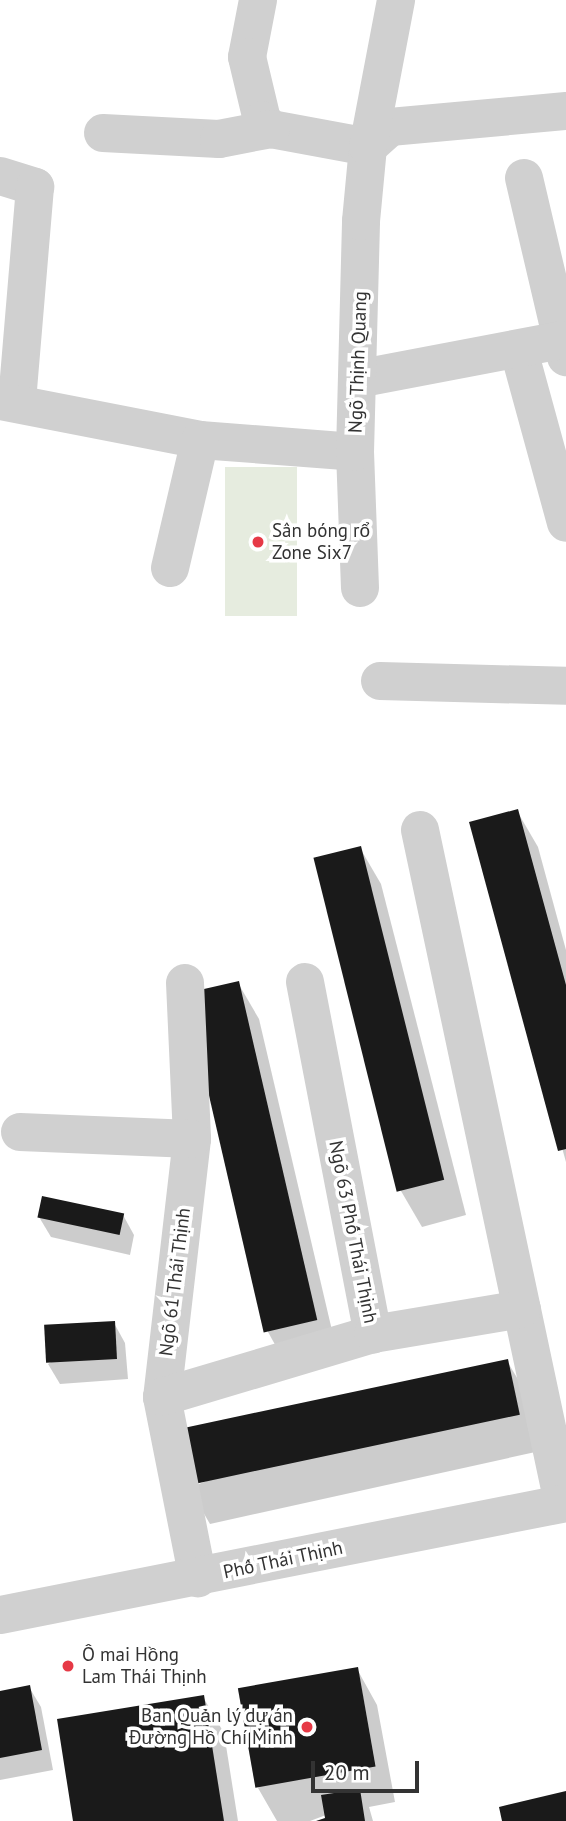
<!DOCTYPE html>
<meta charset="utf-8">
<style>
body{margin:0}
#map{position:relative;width:566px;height:1821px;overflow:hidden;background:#fff;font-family:"PT Sans",sans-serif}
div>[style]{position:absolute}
.green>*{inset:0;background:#e6ecdf;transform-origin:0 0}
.shadow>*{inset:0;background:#0003}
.building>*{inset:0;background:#1a1a1a;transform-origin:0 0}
.minor>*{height:38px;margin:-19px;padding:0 19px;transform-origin:19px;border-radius:19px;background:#d0d0d0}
.dots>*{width:19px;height:19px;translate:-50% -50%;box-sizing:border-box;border:4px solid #fff;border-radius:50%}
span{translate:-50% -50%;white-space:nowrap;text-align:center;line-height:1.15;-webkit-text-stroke:7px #fff;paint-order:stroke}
.street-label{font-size:19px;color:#333}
.poi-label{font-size:19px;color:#333}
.left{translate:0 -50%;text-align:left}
.right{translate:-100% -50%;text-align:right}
.scale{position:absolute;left:311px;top:1761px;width:108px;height:32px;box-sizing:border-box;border:4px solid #333;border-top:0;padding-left:9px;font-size:21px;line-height:24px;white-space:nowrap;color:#333;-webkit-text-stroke:5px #fff;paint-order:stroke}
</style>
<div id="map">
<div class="green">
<i style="left:225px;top:467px;width:72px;height:149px"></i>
</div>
<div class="shadow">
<i style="clip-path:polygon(517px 811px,538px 847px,566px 950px,566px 1162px,471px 823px)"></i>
<i style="clip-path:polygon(360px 848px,381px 884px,466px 1215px,422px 1227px,401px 1191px)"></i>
<i style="clip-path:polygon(238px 983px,259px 1019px,338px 1356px,288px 1368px,268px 1332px)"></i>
<i style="clip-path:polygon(123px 1215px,134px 1235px,130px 1255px,51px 1237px,39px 1217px)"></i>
<i style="clip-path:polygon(114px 1323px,125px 1343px,128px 1379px,60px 1384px,48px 1364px)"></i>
<i style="clip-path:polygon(507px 1361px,528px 1396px,540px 1451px,210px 1524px,189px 1488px)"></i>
<i style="clip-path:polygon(357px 1669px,377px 1705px,395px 1802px,369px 1807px,373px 1821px,318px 1821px,326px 1819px,326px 1815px,310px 1821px,277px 1821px,258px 1788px)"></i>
<i style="clip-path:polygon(29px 1687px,41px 1707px,53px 1770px,0 1780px,0 1693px)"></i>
<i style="clip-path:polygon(203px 1697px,224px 1733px,238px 1821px,75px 1821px)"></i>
</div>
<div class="building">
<i style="clip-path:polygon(518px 809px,566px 985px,566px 1149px,558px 1151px,469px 822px)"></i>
<i style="left:361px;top:846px;width:344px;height:49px;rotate:76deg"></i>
<i style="left:239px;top:981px;width:348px;height:55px;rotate:77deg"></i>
<i style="left:42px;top:1196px;width:84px;height:22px;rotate:12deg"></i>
<i style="left:115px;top:1321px;width:38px;height:71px;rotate:87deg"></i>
<i style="left:508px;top:1359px;width:57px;height:341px;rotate:78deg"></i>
<i style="left:358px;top:1667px;width:101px;height:122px;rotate:80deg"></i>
<i style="clip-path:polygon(30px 1685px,42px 1750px,0 1758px,0 1691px)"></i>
<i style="clip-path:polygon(204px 1695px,224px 1821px,73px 1821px,57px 1719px)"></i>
<i style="clip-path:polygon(360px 1789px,365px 1821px,316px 1821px,325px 1818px,321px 1795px)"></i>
<i style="clip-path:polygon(566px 1791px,566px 1821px,502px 1821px,499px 1807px)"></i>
</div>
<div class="minor">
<i style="left:258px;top:0;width:58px;rotate:100.9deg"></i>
<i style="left:247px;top:57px;width:65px;rotate:76.6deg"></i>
<i style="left:262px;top:120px;width:13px;rotate:45deg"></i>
<i style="left:271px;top:129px;width:99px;rotate:10.5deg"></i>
<i style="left:368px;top:147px;width:30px;rotate:-42deg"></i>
<i style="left:390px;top:127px;width:177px;rotate:-5.2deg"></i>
<i style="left:103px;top:133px;width:116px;rotate:3deg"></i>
<i style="left:219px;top:139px;width:53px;rotate:-10.9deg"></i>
<i style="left:0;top:176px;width:37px;rotate:17deg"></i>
<i style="left:35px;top:187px;width:216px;rotate:94.8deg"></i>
<i style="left:524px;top:178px;width:184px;rotate:76.8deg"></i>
<i style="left:519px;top:351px;width:178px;rotate:74.7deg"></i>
<i style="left:357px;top:379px;width:209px;rotate:-10.8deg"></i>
<i style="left:0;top:401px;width:204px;rotate:11deg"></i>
<i style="left:200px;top:440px;width:155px;rotate:4.4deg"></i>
<i style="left:170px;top:568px;width:131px;rotate:-76.8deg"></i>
<i style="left:360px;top:588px;width:136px;rotate:-92.1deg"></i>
<i style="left:355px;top:452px;width:231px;rotate:-88.5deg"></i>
<i style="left:361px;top:221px;width:74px;rotate:-84.6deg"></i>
<i style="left:368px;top:147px;width:150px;rotate:-79.2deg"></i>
<i style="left:380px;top:681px;width:186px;rotate:1.5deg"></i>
<i style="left:420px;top:830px;width:688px;rotate:78deg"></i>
<i style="left:305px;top:982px;width:359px;rotate:79.1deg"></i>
<i style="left:185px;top:983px;width:156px;rotate:87.4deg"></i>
<i style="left:192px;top:1139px;width:260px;rotate:96.6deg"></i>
<i style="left:162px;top:1397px;width:185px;rotate:78.8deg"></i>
<i style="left:20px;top:1132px;width:172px;rotate:2.3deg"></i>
<i style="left:162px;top:1397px;width:220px;rotate:-16.6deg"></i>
<i style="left:373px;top:1334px;width:151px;rotate:-9.5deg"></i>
<i style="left:0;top:1615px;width:577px;rotate:-11.19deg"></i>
</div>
<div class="dots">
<i style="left:258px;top:542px;background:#e63946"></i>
<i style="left:68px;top:1666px;background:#e63946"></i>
<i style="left:307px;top:1727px;background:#e63946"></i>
</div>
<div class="street-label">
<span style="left:358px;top:362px;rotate:-88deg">Ngõ Thịnh Quang</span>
<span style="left:353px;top:1232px;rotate:79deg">Ngõ 63 Phố Thái Thịnh</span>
<span style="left:175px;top:1282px;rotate:-83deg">Ngõ 61 Thái Thịnh</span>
<span style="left:283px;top:1560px;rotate:-12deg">Phố Thái Thịnh</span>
</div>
<div class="poi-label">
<span class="left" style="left:272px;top:542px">Sân bóng rổ<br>Zone Six7</span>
<span class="left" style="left:82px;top:1666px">Ô mai Hồng<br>Lam Thái Thịnh</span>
<span class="right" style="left:293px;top:1727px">Ban Quản lý dự án<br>Đường Hồ Chí Minh</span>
</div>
<div class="scale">20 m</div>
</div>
